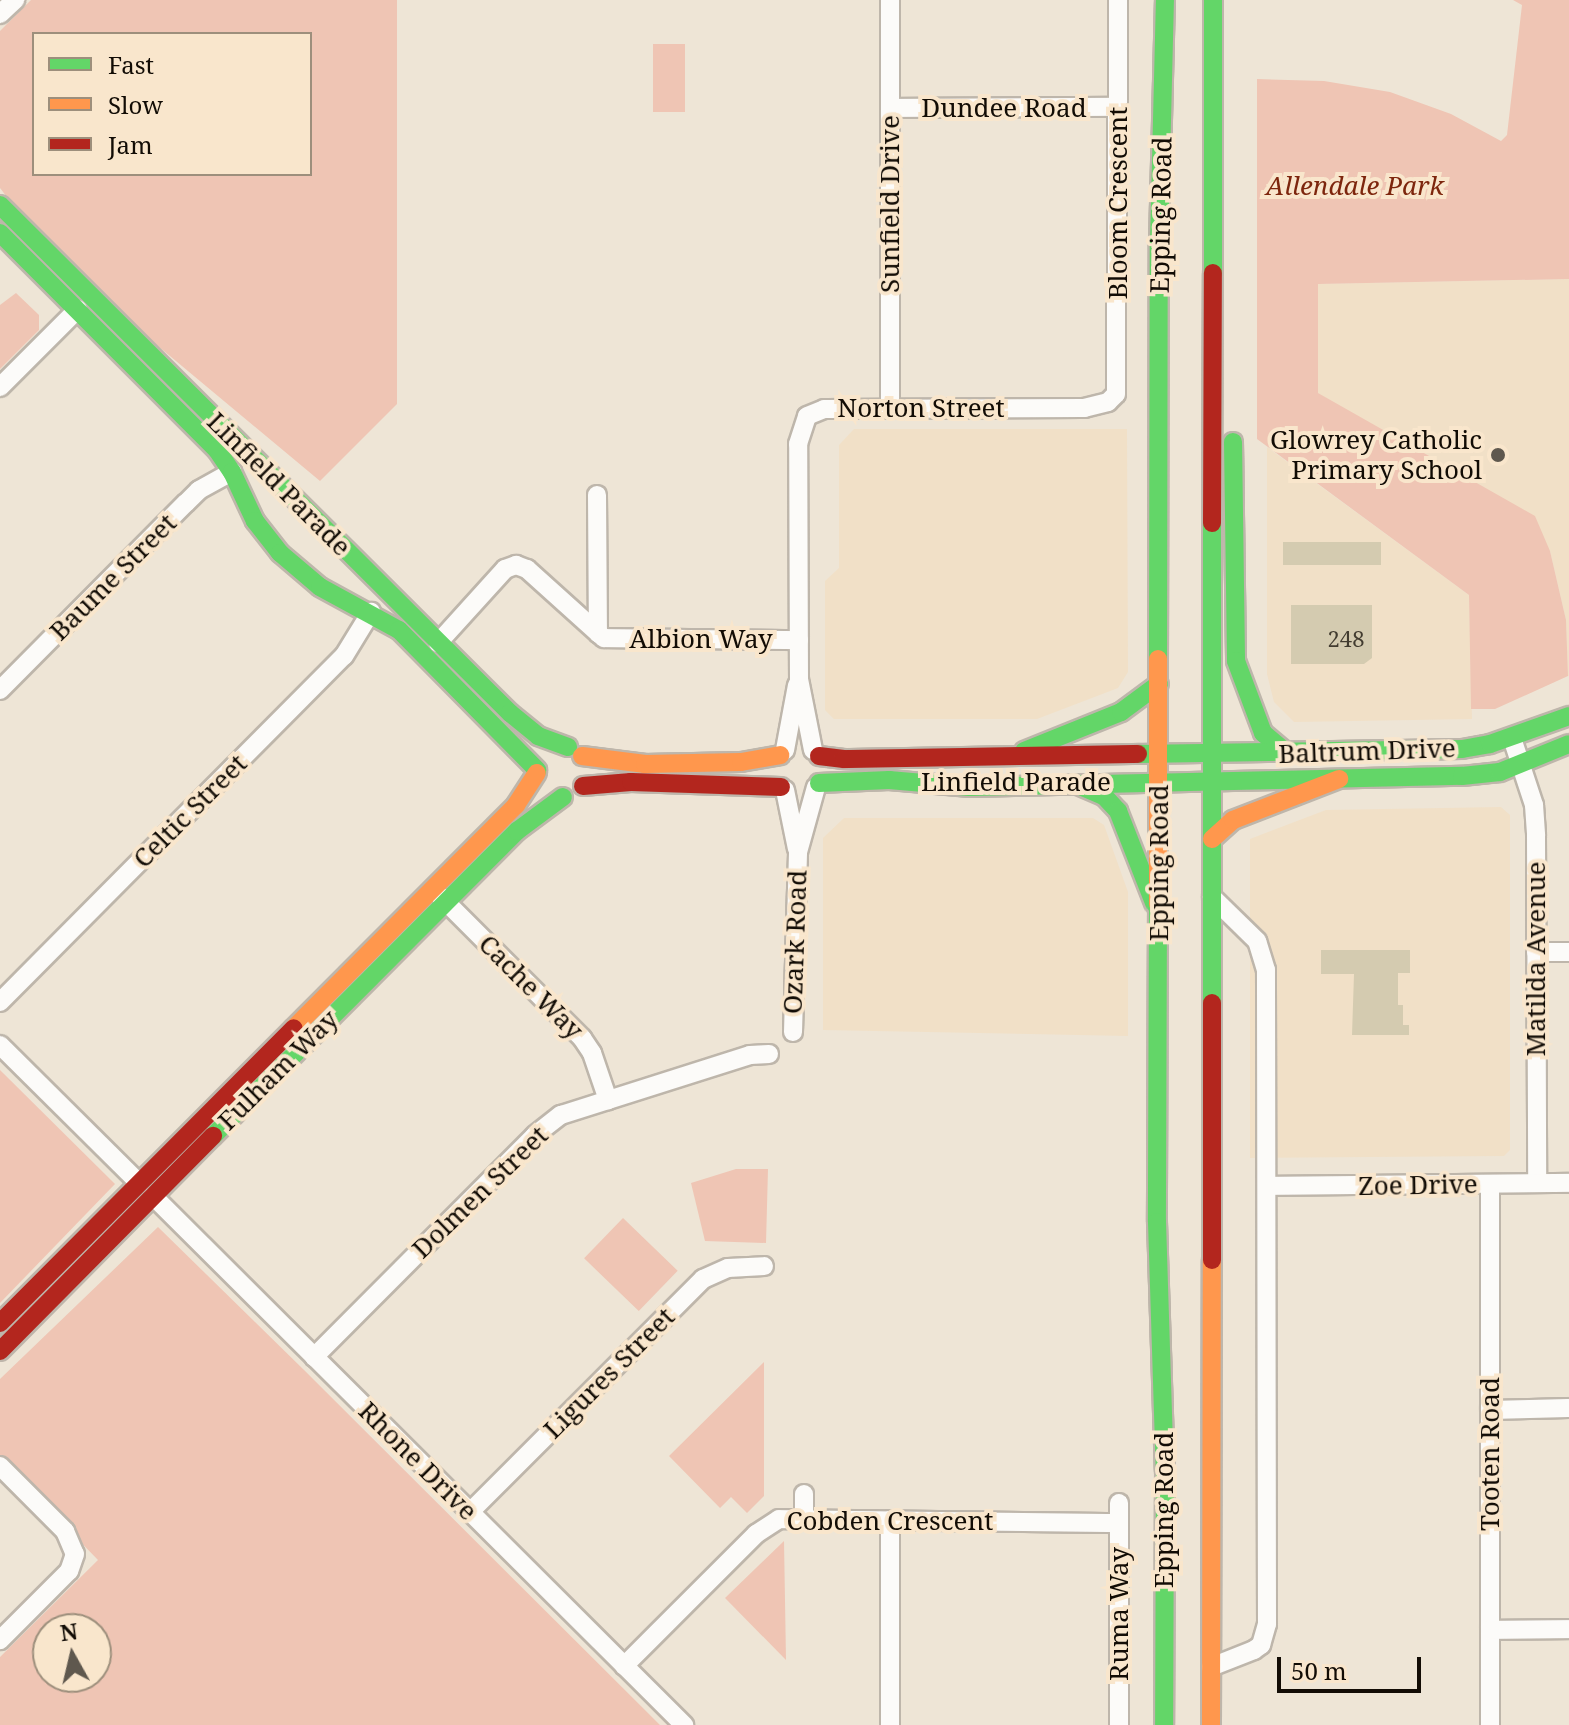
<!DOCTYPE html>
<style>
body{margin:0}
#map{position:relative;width:1569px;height:1725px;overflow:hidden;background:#eee5d6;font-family:"Noto Serif",serif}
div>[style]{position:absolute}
.built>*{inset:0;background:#f1e0c7}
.green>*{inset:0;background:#efc5b4;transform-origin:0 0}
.building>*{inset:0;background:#d4cbb0;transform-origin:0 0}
.roads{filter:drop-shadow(2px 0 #beb6ab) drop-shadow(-2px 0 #beb6ab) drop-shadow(0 2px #beb6ab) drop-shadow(0 -2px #beb6ab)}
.street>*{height:18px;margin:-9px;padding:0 9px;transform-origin:9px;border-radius:9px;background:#fcfbf9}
.fast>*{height:18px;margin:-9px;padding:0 9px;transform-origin:9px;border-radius:9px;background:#63d668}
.slow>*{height:18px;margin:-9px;padding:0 9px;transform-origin:9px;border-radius:9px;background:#ff974d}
.jam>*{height:18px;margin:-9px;padding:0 9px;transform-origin:9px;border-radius:9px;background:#b3261e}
.dots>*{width:22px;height:22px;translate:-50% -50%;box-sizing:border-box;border:4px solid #f9e6cc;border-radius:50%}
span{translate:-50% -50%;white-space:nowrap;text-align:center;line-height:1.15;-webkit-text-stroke:8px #f9e6cc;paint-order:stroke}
.number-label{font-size:22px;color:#423c30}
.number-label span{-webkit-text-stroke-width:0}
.street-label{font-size:26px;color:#120c05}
.park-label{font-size:26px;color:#7d260d;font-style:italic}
.poi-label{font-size:26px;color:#120c05}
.right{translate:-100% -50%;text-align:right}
.legend{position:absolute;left:32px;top:32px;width:280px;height:144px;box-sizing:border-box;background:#f9e6cc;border:2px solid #9d8f7c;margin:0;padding:10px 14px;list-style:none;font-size:24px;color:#120c05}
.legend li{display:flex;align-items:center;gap:16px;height:40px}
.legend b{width:40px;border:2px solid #9d8f7c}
.north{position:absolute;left:32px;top:1613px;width:80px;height:80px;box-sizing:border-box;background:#f9e6cc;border:2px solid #9d8f7c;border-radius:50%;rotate:352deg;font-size:22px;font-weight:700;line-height:32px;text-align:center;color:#120c05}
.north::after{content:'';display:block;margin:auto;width:28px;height:36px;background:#5f584e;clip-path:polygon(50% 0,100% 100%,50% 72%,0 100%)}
.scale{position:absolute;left:1277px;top:1657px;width:144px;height:36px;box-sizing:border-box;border:4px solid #120c05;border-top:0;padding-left:10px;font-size:24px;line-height:28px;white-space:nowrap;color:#120c05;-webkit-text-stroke:6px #f9e6cc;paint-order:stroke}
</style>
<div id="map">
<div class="built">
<i style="clip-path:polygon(1569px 279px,1569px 676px,1568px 676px,1566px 620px,1550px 551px,1318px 393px,1318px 284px)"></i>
<i style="clip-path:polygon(854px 429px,1127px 429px,1128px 672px,1118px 688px,1037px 719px,834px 719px,825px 710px,825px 581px,839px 568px,839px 445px)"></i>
<i style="clip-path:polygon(1267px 447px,1469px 595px,1472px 719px,1294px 722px,1274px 702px,1267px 674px)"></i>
<i style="clip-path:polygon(1501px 807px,1510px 815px,1510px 1150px,1504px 1156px,1250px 1158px,1250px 839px,1326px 810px)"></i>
<i style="clip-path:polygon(844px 818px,1093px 818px,1104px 825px,1128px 892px,1128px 1036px,823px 1030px,823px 838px)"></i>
</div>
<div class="green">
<i style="clip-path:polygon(evenodd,31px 0,397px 0,397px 404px,320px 481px,56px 261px,0 188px,0 31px,31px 0,34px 34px,310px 34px,310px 174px,34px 174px,34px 34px)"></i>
<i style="clip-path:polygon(1513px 0,1569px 0,1569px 279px,1318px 284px,1318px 393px,1535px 516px,1550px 551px,1566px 620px,1568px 676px,1495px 709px,1471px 709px,1469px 595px,1257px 439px,1257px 79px,1324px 81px,1390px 92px,1451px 114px,1501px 141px,1507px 135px,1522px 5px)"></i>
<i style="left:653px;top:44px;width:32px;height:68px"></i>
<i style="clip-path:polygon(16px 293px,39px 315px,39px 330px,0 369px,0 305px)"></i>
<i style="clip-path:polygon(0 1070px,115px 1184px,0 1303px)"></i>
<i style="clip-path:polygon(736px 1169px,768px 1169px,766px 1243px,705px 1241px,691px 1183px)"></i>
<i style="left:623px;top:1218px;width:76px;height:56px;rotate:44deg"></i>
<i style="clip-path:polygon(evenodd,158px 1227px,303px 1369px,660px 1725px,0 1725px,0 1657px,98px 1560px,0 1459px,0 1379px,158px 1227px,48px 1629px,96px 1629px,96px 1677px,48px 1677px,48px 1629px)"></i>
<i style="clip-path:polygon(764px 1362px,764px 1496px,747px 1513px,731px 1497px,720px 1508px,669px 1456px)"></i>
<i style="clip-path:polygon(784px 1541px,786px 1660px,725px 1598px)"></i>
</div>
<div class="building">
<i style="left:1283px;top:542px;width:98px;height:23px"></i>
<i style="clip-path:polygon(1291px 605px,1372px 605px,1372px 658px,1364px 664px,1291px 664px)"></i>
<i style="clip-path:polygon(1321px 950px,1410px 950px,1410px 973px,1398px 973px,1398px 1005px,1403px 1005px,1403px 1025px,1409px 1025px,1409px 1035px,1352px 1035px,1354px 974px,1321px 974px)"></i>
</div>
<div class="roads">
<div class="street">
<i style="left:0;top:14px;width:21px;rotate:-43deg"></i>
<i style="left:890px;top:108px;width:228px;rotate:-0.3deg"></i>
<i style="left:0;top:387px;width:110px;rotate:-45deg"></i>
<i style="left:890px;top:408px;width:408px;rotate:-90deg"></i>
<i style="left:597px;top:495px;width:138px;rotate:89.6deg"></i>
<i style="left:598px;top:633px;width:8px;rotate:40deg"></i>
<i style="left:604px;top:638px;width:195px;rotate:0.6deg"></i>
<i style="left:438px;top:643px;width:100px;rotate:-47.8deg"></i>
<i style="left:505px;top:569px;width:12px;rotate:-20deg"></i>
<i style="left:516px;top:565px;width:12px;rotate:20deg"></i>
<i style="left:527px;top:569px;width:96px;rotate:42deg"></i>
<i style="left:0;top:690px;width:264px;rotate:-45.2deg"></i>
<i style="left:186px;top:503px;width:18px;rotate:-45deg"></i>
<i style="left:199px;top:490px;width:38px;rotate:-29deg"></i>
<i style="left:1512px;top:738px;width:71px;rotate:71.8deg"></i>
<i style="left:1534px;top:805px;width:31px;rotate:86deg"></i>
<i style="left:1536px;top:836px;width:347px;rotate:89.8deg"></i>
<i style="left:785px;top:750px;width:66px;rotate:-79.5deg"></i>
<i style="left:813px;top:750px;width:72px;rotate:-101.2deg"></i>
<i style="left:799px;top:679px;width:235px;rotate:-90.2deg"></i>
<i style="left:798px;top:444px;width:29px;rotate:-72deg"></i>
<i style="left:807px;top:416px;width:18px;rotate:-22deg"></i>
<i style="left:824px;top:409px;width:260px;rotate:-0.2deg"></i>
<i style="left:1084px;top:408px;width:25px;rotate:-14deg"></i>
<i style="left:1108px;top:402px;width:11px;rotate:-45deg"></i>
<i style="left:1116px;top:394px;width:394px;rotate:-89.7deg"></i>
<i style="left:785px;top:790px;width:60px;rotate:78.5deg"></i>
<i style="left:440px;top:896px;width:201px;rotate:45deg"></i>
<i style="left:582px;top:1038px;width:18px;rotate:56deg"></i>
<i style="left:592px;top:1053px;width:50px;rotate:71.2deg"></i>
<i style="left:1536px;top:952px;width:33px"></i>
<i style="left:0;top:1002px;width:488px;rotate:-45.2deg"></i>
<i style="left:344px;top:656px;width:52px;rotate:-58.5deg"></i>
<i style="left:793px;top:1032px;width:180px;rotate:-88.4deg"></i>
<i style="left:798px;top:852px;width:67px;rotate:-74.5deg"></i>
<i style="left:0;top:1045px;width:196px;rotate:44.8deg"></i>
<i style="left:1490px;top:1184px;width:541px;rotate:90deg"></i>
<i style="left:1267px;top:1186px;width:302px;rotate:-0.6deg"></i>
<i style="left:153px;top:1196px;width:750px;rotate:44.89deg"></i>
<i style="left:314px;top:1357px;width:313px;rotate:-45.1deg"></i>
<i style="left:535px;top:1135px;width:33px;rotate:-38deg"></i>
<i style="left:561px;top:1115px;width:198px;rotate:-17.6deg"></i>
<i style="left:750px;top:1055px;width:19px;rotate:-3deg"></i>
<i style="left:1490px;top:1410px;width:79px;rotate:-1.5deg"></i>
<i style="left:0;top:1466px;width:92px;rotate:45deg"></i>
<i style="left:65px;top:1531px;width:25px;rotate:67deg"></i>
<i style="left:75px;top:1554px;width:18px;rotate:109deg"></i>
<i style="left:69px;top:1571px;width:98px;rotate:135deg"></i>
<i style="left:470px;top:1512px;width:330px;rotate:-45deg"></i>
<i style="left:703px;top:1279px;width:27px;rotate:-24deg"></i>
<i style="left:728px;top:1268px;width:36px;rotate:-3deg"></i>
<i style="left:804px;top:1518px;width:24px;rotate:-90deg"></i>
<i style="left:1490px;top:1630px;width:79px;rotate:-0.7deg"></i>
<i style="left:624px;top:1666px;width:187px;rotate:-45deg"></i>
<i style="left:756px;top:1534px;width:27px;rotate:-33deg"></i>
<i style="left:779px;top:1519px;width:340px;rotate:0.7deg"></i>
<i style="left:1211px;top:1667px;width:46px;rotate:-21.6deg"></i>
<i style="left:1254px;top:1650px;width:9px;rotate:-36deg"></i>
<i style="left:1261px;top:1645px;width:22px;rotate:-74deg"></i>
<i style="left:1267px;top:1624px;width:654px;rotate:-90.09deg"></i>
<i style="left:1266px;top:970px;width:30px;rotate:-107deg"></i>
<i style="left:1257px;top:941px;width:63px;rotate:-135.6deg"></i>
<i style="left:890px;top:1725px;width:205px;rotate:-90deg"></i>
<i style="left:1119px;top:1725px;width:222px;rotate:-90deg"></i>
</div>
<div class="fast">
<i style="left:0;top:205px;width:720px;rotate:44.89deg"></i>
<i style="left:510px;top:713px;width:36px;rotate:39deg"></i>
<i style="left:538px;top:736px;width:32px;rotate:20deg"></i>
<i style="left:0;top:233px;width:307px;rotate:45deg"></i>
<i style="left:217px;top:450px;width:27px;rotate:56deg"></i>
<i style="left:232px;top:472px;width:54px;rotate:64.9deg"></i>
<i style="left:255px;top:521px;width:41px;rotate:52deg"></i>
<i style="left:280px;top:553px;width:52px;rotate:40.4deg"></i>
<i style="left:320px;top:587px;width:90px;rotate:28.6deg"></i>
<i style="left:399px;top:630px;width:197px;rotate:45.4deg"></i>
<i style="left:1213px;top:273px;width:273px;rotate:-90deg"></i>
<i style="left:1233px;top:442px;width:219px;rotate:89.2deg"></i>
<i style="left:1236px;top:661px;width:77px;rotate:69.4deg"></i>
<i style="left:1263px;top:733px;width:31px;rotate:40deg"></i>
<i style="left:1158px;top:659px;width:416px;rotate:-89.9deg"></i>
<i style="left:1159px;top:243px;width:243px;rotate:-88.6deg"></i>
<i style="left:1024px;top:751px;width:105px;rotate:-21.9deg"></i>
<i style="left:1121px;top:712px;width:47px;rotate:-36.4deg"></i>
<i style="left:1138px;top:754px;width:324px;rotate:-0.9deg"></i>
<i style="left:1462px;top:749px;width:28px;rotate:-10deg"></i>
<i style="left:1490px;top:744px;width:84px;rotate:-19.5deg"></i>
<i style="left:819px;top:783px;width:70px;rotate:-2.5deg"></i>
<i style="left:889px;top:780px;width:81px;rotate:4.9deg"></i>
<i style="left:970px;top:787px;width:492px;rotate:-1.3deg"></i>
<i style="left:1462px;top:776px;width:38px;rotate:-6deg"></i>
<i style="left:1500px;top:772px;width:74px;rotate:-22.1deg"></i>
<i style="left:1080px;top:786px;width:26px;rotate:23deg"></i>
<i style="left:1104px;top:796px;width:21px;rotate:47deg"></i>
<i style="left:1118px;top:811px;width:99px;rotate:68.6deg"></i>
<i style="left:1158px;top:904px;width:318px;rotate:90.2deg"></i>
<i style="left:1157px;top:1222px;width:249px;rotate:88.2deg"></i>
<i style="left:1165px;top:1471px;width:254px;rotate:90.2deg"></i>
<i style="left:1212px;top:1003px;width:480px;rotate:-90deg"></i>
<i style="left:213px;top:1136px;width:431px;rotate:-45.1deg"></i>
<i style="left:517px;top:831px;width:57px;rotate:-36.5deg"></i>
</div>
<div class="slow">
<i style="left:582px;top:756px;width:64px;rotate:7.2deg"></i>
<i style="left:645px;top:764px;width:96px;rotate:-1.2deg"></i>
<i style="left:741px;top:762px;width:40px;rotate:-10deg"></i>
<i style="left:1212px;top:839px;width:28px;rotate:-42deg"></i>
<i style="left:1233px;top:820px;width:114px;rotate:-21.1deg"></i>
<i style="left:1158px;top:904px;width:245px;rotate:-90deg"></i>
<i style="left:294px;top:1028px;width:315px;rotate:-45.1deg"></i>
<i style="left:516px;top:805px;width:38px;rotate:-57deg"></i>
<i style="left:1211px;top:1725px;width:465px;rotate:-89.9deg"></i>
</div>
<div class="jam">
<i style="left:1212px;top:523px;width:250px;rotate:-89.8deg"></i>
<i style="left:819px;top:756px;width:25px;rotate:7deg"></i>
<i style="left:844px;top:759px;width:294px;rotate:-1deg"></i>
<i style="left:583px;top:786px;width:48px;rotate:-4.8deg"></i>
<i style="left:631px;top:782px;width:150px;rotate:1.9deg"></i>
<i style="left:1212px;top:1260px;width:257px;rotate:-90deg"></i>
<i style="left:0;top:1323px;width:416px;rotate:-45.1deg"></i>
<i style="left:0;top:1351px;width:303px;rotate:-45.3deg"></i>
</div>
</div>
<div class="dots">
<i style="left:1498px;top:455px;background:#5f584e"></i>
</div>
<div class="number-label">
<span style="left:1346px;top:639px">248</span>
</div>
<div class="street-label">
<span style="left:1004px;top:108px">Dundee Road</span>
<span style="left:1118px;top:203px;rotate:-90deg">Bloom Crescent</span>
<span style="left:890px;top:204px;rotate:-90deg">Sunfield Drive</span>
<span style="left:1161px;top:215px;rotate:-89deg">Epping Road</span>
<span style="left:921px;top:408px">Norton Street</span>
<span style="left:279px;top:484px;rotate:45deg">Linfield Parade</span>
<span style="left:113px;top:577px;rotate:-45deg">Baume Street</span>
<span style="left:701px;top:639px">Albion Way</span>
<span style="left:1367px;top:751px;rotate:-2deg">Baltrum Drive</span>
<span style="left:1016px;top:782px">Linfield Parade</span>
<span style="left:190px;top:811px;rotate:-45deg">Celtic Street</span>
<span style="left:1159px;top:863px;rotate:-90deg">Epping Road</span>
<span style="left:795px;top:942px;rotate:-88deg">Ozark Road</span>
<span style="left:1536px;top:959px;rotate:-90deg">Matilda Avenue</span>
<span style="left:531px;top:987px;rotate:45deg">Cache Way</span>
<span style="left:278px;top:1070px;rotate:-45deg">Fulham Way</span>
<span style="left:1418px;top:1185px;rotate:-1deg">Zoe Drive</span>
<span style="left:480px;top:1192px;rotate:-44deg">Dolmen Street</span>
<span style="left:609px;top:1373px;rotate:-45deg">Ligures Street</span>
<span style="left:1490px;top:1454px;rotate:-90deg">Tooten Road</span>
<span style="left:418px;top:1461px;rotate:45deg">Rhone Drive</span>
<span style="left:1164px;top:1510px;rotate:-90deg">Epping Road</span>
<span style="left:890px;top:1521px">Cobden Crescent</span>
<span style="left:1119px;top:1614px;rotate:-90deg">Ruma Way</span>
</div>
<div class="park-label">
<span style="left:1355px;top:186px">Allendale Park</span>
</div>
<div class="poi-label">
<span class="right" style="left:1482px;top:455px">Glowrey Catholic<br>Primary School</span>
</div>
<ul class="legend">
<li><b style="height:10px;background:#63d668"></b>Fast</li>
<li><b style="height:10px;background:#ff974d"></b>Slow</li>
<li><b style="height:10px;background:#b3261e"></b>Jam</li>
</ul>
<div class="north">N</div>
<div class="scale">50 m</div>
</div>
